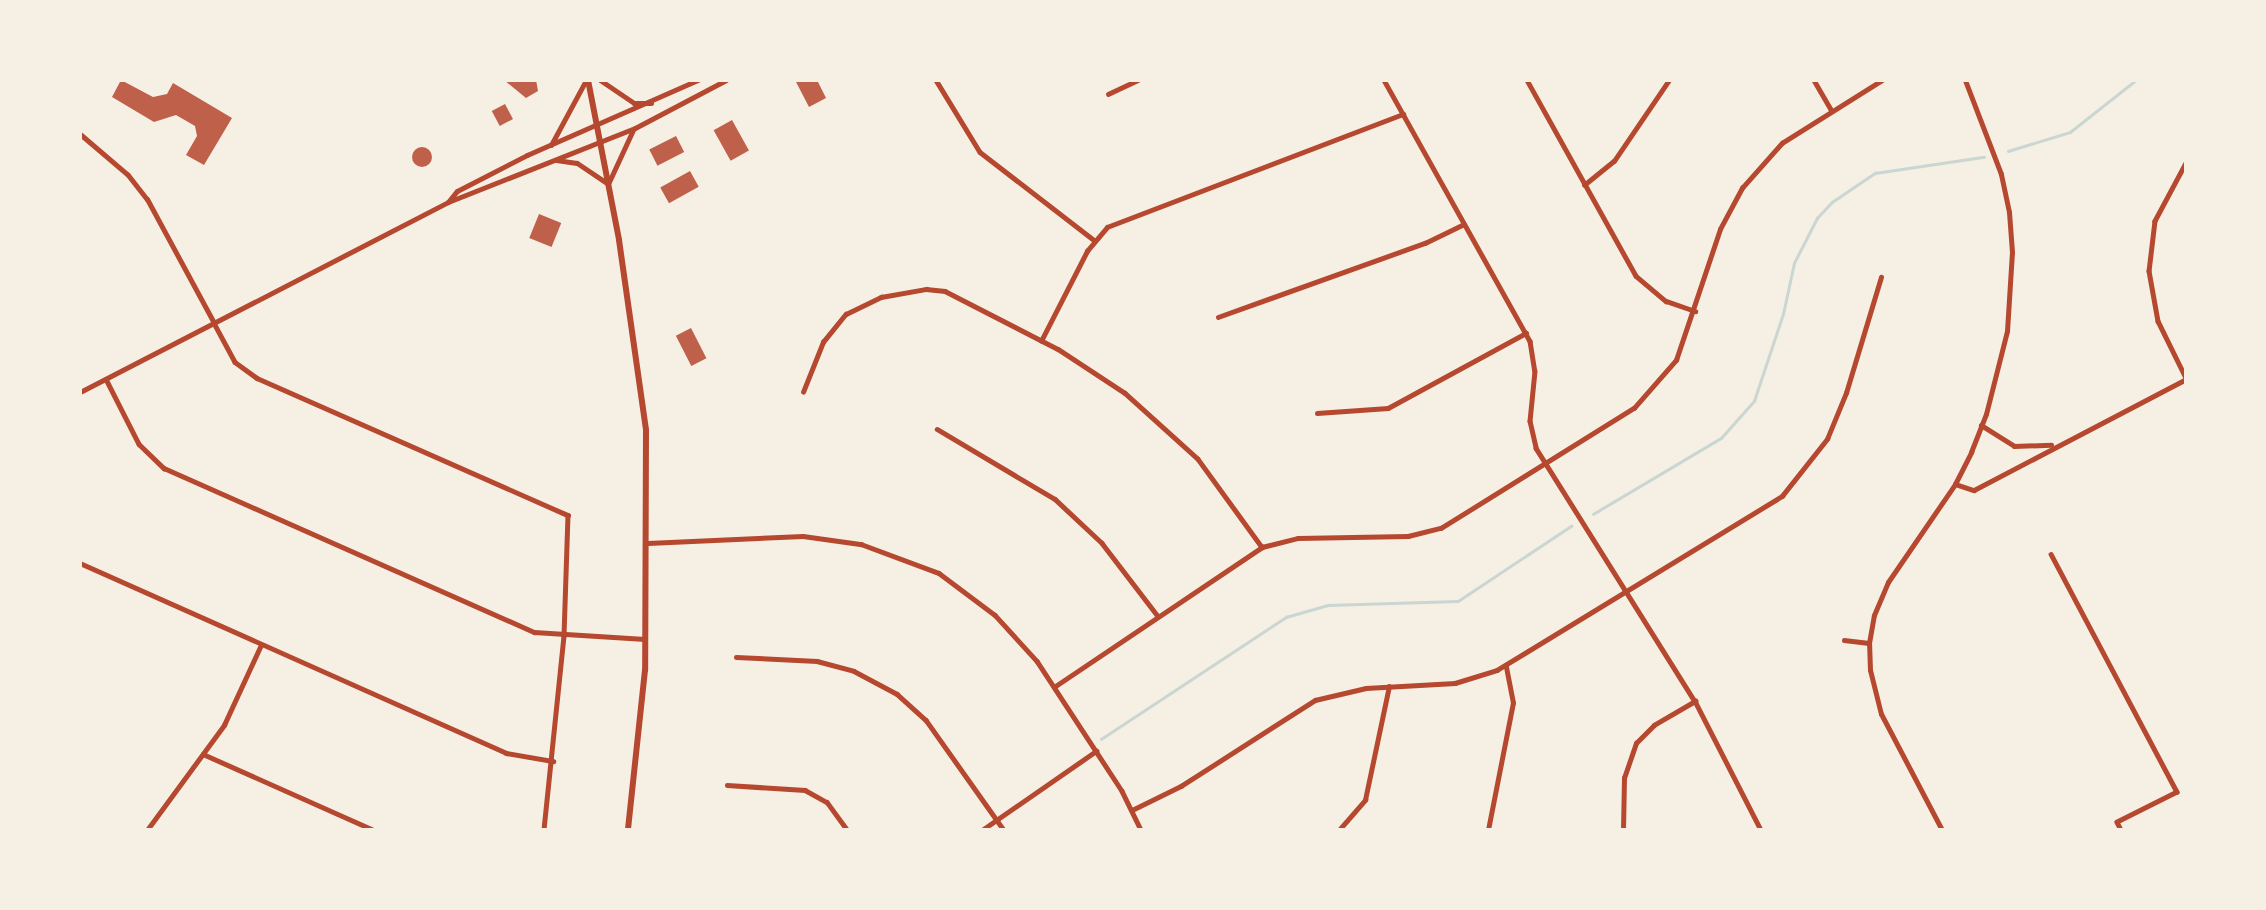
<!DOCTYPE html>
<style>
body{margin:0}
#map{position:relative;width:2266px;height:910px;overflow:hidden;background:#f6efe4;font-family:"PT Sans",sans-serif}
div>[style]{position:absolute}
.stream>*{height:2.5px;margin:-1.25px;padding:0 1.25px;transform-origin:1.25px;border-radius:1.25px;background:#c9d6d2}
.building>*{inset:0;background:#bf614a;transform-origin:0 0}
.round{border-radius:50%}
.minor>*{height:4.5px;margin:-2.25px;padding:0 2.25px;transform-origin:2.25px;border-radius:2.25px;background:#b5482f}
.tertiary>*{height:5px;margin:-2.5px;padding:0 2.5px;transform-origin:2.5px;border-radius:2.5px;background:#b5482f}
.secondary>*{height:5px;margin:-2.5px;padding:0 2.5px;transform-origin:2.5px;border-radius:2.5px;background:#b5482f}
.primary>*{height:6px;margin:-3px;padding:0 3px;transform-origin:3px;border-radius:3px;background:#b5482f}
span{translate:-50% -50%;white-space:nowrap;text-align:center;line-height:1.15;-webkit-text-stroke:6px #f6efe4;paint-order:stroke}
.frame{position:absolute;inset:0;border:82px solid #f6efe4;pointer-events:none}
</style>
<div id="map">
<div class="stream">
<i style="left:2008px;top:151px;width:65px;rotate:-17deg"></i>
<i style="left:2070px;top:132px;width:84px;rotate:-38.2deg"></i>
<i style="left:1593px;top:514px;width:149px;rotate:-30.7deg"></i>
<i style="left:1721px;top:438px;width:50px;rotate:-48.3deg"></i>
<i style="left:1754px;top:401px;width:92px;rotate:-71.6deg"></i>
<i style="left:1783px;top:314px;width:52px;rotate:-77.8deg"></i>
<i style="left:1794px;top:263px;width:51px;rotate:-62.9deg"></i>
<i style="left:1817px;top:218px;width:22px;rotate:-47deg"></i>
<i style="left:1832px;top:202px;width:52px;rotate:-34deg"></i>
<i style="left:1875px;top:173px;width:110px;rotate:-8.4deg"></i>
<i style="left:1101px;top:739px;width:222px;rotate:-33.4deg"></i>
<i style="left:1286px;top:617px;width:44px;rotate:-15.9deg"></i>
<i style="left:1328px;top:605px;width:130px;rotate:-1.8deg"></i>
<i style="left:1458px;top:601px;width:136px;rotate:-33.6deg"></i>
</div>
<div class="building">
<i style="clip-path:polygon(121px 80px,153px 97px,167px 94px,173px 83px,232px 118px,204px 165px,186px 155px,197px 136px,195px 126px,176px 115px,154px 122px,112px 97px)"></i>
<i style="clip-path:polygon(504px 80px,536px 80px,538px 91px,526px 98px)"></i>
<i style="clip-path:polygon(795px 80px,817px 80px,826px 98px,809px 107px)"></i>
<i style="left:505px;top:104px;width:17px;height:15px;rotate:62deg"></i>
<i style="left:732px;top:120px;width:35px;height:21px;rotate:61deg"></i>
<i style="left:676px;top:136px;width:18px;height:30px;rotate:63deg"></i>
<i class="round" style="left:412px;top:147px;width:20px;height:20px"></i>
<i style="left:690px;top:171px;width:18px;height:34px;rotate:61deg"></i>
<i style="left:539px;top:214px;width:24px;height:26px;rotate:22deg"></i>
<i style="left:691px;top:328px;width:34px;height:17px;rotate:63deg"></i>
</div>
<div class="minor">
<i style="left:936px;top:80px;width:84px;rotate:58.6deg"></i>
<i style="left:980px;top:152px;width:144px;rotate:37.7deg"></i>
<i style="left:1384px;top:80px;width:299px;rotate:60.8deg"></i>
<i style="left:1530px;top:341px;width:30px;rotate:81deg"></i>
<i style="left:1535px;top:371px;width:50px;rotate:95.7deg"></i>
<i style="left:1530px;top:421px;width:28px;rotate:77deg"></i>
<i style="left:1536px;top:448px;width:299px;rotate:57.9deg"></i>
<i style="left:1695px;top:701px;width:145px;rotate:62.9deg"></i>
<i style="left:1527px;top:80px;width:224px;rotate:60.9deg"></i>
<i style="left:1636px;top:276px;width:39px;rotate:40deg"></i>
<i style="left:1666px;top:301px;width:31px;rotate:19deg"></i>
<i style="left:1814px;top:80px;width:34px;rotate:60deg"></i>
<i style="left:1108px;top:94px;width:33px;rotate:-25deg"></i>
<i style="left:2186px;top:163px;width:66px;rotate:118.1deg"></i>
<i style="left:2155px;top:221px;width:50px;rotate:96.8deg"></i>
<i style="left:2149px;top:271px;width:51px;rotate:79.8deg"></i>
<i style="left:2158px;top:321px;width:64px;rotate:63.8deg"></i>
<i style="left:1584px;top:185px;width:38px;rotate:-39deg"></i>
<i style="left:1614px;top:161px;width:98px;rotate:-55.8deg"></i>
<i style="left:1218px;top:317px;width:220px;rotate:-19.7deg"></i>
<i style="left:1425px;top:243px;width:43px;rotate:-26deg"></i>
<i style="left:214px;top:323px;width:44px;rotate:61.7deg"></i>
<i style="left:235px;top:362px;width:27px;rotate:36deg"></i>
<i style="left:257px;top:378px;width:340px;rotate:23.8deg"></i>
<i style="left:568px;top:515px;width:121px;rotate:91.9deg"></i>
<i style="left:564px;top:636px;width:195px;rotate:95.9deg"></i>
<i style="left:1041px;top:341px;width:101px;rotate:-62.9deg"></i>
<i style="left:1087px;top:251px;width:31px;rotate:-50deg"></i>
<i style="left:1107px;top:227px;width:317px;rotate:-20.9deg"></i>
<i style="left:106px;top:379px;width:73px;rotate:63.1deg"></i>
<i style="left:139px;top:444px;width:35px;rotate:44deg"></i>
<i style="left:164px;top:468px;width:405px;rotate:23.9deg"></i>
<i style="left:534px;top:632px;width:111px;rotate:3.6deg"></i>
<i style="left:803px;top:392px;width:54px;rotate:-68.2deg"></i>
<i style="left:823px;top:342px;width:36px;rotate:-51deg"></i>
<i style="left:846px;top:314px;width:39px;rotate:-26deg"></i>
<i style="left:881px;top:297px;width:46px;rotate:-10.1deg"></i>
<i style="left:926px;top:289px;width:19px;rotate:6deg"></i>
<i style="left:945px;top:291px;width:127px;rotate:27.2deg"></i>
<i style="left:1058px;top:349px;width:80px;rotate:33.3deg"></i>
<i style="left:1125px;top:393px;width:98px;rotate:42.1deg"></i>
<i style="left:1198px;top:459px;width:109px;rotate:54deg"></i>
<i style="left:1317px;top:413px;width:71px;rotate:-4deg"></i>
<i style="left:1388px;top:408px;width:157px;rotate:-28.5deg"></i>
<i style="left:1981px;top:425px;width:39px;rotate:32deg"></i>
<i style="left:2014px;top:446px;width:37px;rotate:-2deg"></i>
<i style="left:937px;top:429px;width:137px;rotate:30.7deg"></i>
<i style="left:1055px;top:499px;width:64px;rotate:43.1deg"></i>
<i style="left:1102px;top:543px;width:91px;rotate:52.6deg"></i>
<i style="left:1955px;top:484px;width:20px;rotate:18deg"></i>
<i style="left:1974px;top:490px;width:239px;rotate:-27.6deg"></i>
<i style="left:648px;top:543px;width:155px;rotate:-2.6deg"></i>
<i style="left:803px;top:536px;width:59px;rotate:7.9deg"></i>
<i style="left:861px;top:544px;width:83px;rotate:20.4deg"></i>
<i style="left:939px;top:573px;width:70px;rotate:36.9deg"></i>
<i style="left:995px;top:615px;width:62px;rotate:47.6deg"></i>
<i style="left:1037px;top:661px;width:155px;rotate:56.8deg"></i>
<i style="left:1122px;top:791px;width:43px;rotate:64deg"></i>
<i style="left:2051px;top:554px;width:269px;rotate:62.1deg"></i>
<i style="left:2177px;top:792px;width:67px;rotate:153.4deg"></i>
<i style="left:2117px;top:822px;width:9px;rotate:63deg"></i>
<i style="left:80px;top:563px;width:466px;rotate:24deg"></i>
<i style="left:506px;top:753px;width:48px;rotate:9.7deg"></i>
<i style="left:1844px;top:640px;width:25px;rotate:7deg"></i>
<i style="left:736px;top:657px;width:81px;rotate:2.8deg"></i>
<i style="left:817px;top:661px;width:38px;rotate:15deg"></i>
<i style="left:854px;top:671px;width:49px;rotate:28.1deg"></i>
<i style="left:897px;top:694px;width:39px;rotate:42deg"></i>
<i style="left:926px;top:720px;width:135px;rotate:54.7deg"></i>
<i style="left:1054px;top:687px;width:251px;rotate:-33.9deg"></i>
<i style="left:1262px;top:547px;width:37px;rotate:-14deg"></i>
<i style="left:1298px;top:538px;width:110px;rotate:-1deg"></i>
<i style="left:1408px;top:536px;width:34px;rotate:-14deg"></i>
<i style="left:1441px;top:528px;width:227px;rotate:-31.9deg"></i>
<i style="left:1634px;top:408px;width:64px;rotate:-48.8deg"></i>
<i style="left:1676px;top:360px;width:138px;rotate:-71.4deg"></i>
<i style="left:1720px;top:229px;width:47px;rotate:-61.8deg"></i>
<i style="left:1742px;top:188px;width:60px;rotate:-48.4deg"></i>
<i style="left:1782px;top:143px;width:118px;rotate:-32.2deg"></i>
<i style="left:203px;top:754px;width:187px;rotate:24deg"></i>
<i style="left:727px;top:785px;width:78px;rotate:3.7deg"></i>
<i style="left:805px;top:790px;width:25px;rotate:29deg"></i>
<i style="left:827px;top:802px;width:34px;rotate:54deg"></i>
<i style="left:1132px;top:810px;width:55px;rotate:-26.1deg"></i>
<i style="left:1181px;top:786px;width:159px;rotate:-32.7deg"></i>
<i style="left:1315px;top:700px;width:52px;rotate:-13.2deg"></i>
<i style="left:1366px;top:688px;width:89px;rotate:-3.2deg"></i>
<i style="left:1455px;top:683px;width:44px;rotate:-17.2deg"></i>
<i style="left:1497px;top:670px;width:334px;rotate:-31.4deg"></i>
<i style="left:1782px;top:496px;width:73px;rotate:-51.7deg"></i>
<i style="left:1827px;top:439px;width:50px;rotate:-67.6deg"></i>
<i style="left:1846px;top:393px;width:121px;rotate:-73.2deg"></i>
<i style="left:147px;top:830px;width:130px;rotate:-53.7deg"></i>
<i style="left:224px;top:725px;width:88px;rotate:-65.2deg"></i>
<i style="left:982px;top:830px;width:139px;rotate:-34.7deg"></i>
<i style="left:1339px;top:830px;width:40px;rotate:-49deg"></i>
<i style="left:1365px;top:800px;width:116px;rotate:-78.1deg"></i>
<i style="left:1488px;top:830px;width:129px;rotate:-78.9deg"></i>
<i style="left:1513px;top:703px;width:38px;rotate:-101deg"></i>
<i style="left:1623px;top:830px;width:52px;rotate:-88.9deg"></i>
<i style="left:1624px;top:778px;width:37px;rotate:-71deg"></i>
<i style="left:1636px;top:743px;width:25px;rotate:-45deg"></i>
<i style="left:1654px;top:725px;width:48px;rotate:-30.3deg"></i>
</div>
<div class="tertiary">
<i style="left:80px;top:134px;width:63px;rotate:40.5deg"></i>
<i style="left:128px;top:175px;width:31px;rotate:52deg"></i>
<i style="left:147px;top:199px;width:141px;rotate:61.6deg"></i>
<i style="left:1942px;top:830px;width:131px;rotate:-117.7deg"></i>
<i style="left:1881px;top:714px;width:45px;rotate:-104deg"></i>
<i style="left:1870px;top:670px;width:27px;rotate:-92deg"></i>
<i style="left:1869px;top:643px;width:28px;rotate:-80deg"></i>
<i style="left:1874px;top:615px;width:36px;rotate:-67deg"></i>
<i style="left:1888px;top:582px;width:119px;rotate:-55.6deg"></i>
<i style="left:1955px;top:484px;width:36px;rotate:-63deg"></i>
<i style="left:1971px;top:452px;width:41px;rotate:-68.5deg"></i>
<i style="left:1986px;top:414px;width:86px;rotate:-75.8deg"></i>
<i style="left:2007px;top:331px;width:79px;rotate:-86.4deg"></i>
<i style="left:2012px;top:252px;width:40px;rotate:-94.3deg"></i>
<i style="left:2009px;top:212px;width:39px;rotate:-102deg"></i>
<i style="left:2001px;top:174px;width:101px;rotate:-111deg"></i>
</div>
<div class="secondary">
<i style="left:600px;top:80px;width:41px;rotate:34.1deg"></i>
<i style="left:634px;top:103px;width:17px"></i>
<i style="left:551px;top:145px;width:74px;rotate:-61.7deg"></i>
<i style="left:556px;top:160px;width:21px;rotate:8deg"></i>
<i style="left:577px;top:163px;width:37px;rotate:34deg"></i>
<i style="left:608px;top:184px;width:60px;rotate:-65.2deg"></i>
<i style="left:448px;top:202px;width:14px;rotate:-51deg"></i>
<i style="left:457px;top:191px;width:79px;rotate:-27.2deg"></i>
<i style="left:527px;top:155px;width:187px;rotate:-23.7deg"></i>
<i style="left:80px;top:392px;width:414px;rotate:-27.3deg"></i>
<i style="left:448px;top:202px;width:201px;rotate:-21.6deg"></i>
<i style="left:635px;top:128px;width:103px;rotate:-27.8deg"></i>
</div>
<div class="primary">
<i style="left:588px;top:80px;width:163px;rotate:79deg"></i>
<i style="left:619px;top:240px;width:192px;rotate:81.9deg"></i>
<i style="left:646px;top:430px;width:240px;rotate:90.2deg"></i>
<i style="left:645px;top:670px;width:161px;rotate:96.1deg"></i>
</div>
<div class="frame"></div>
</div>
